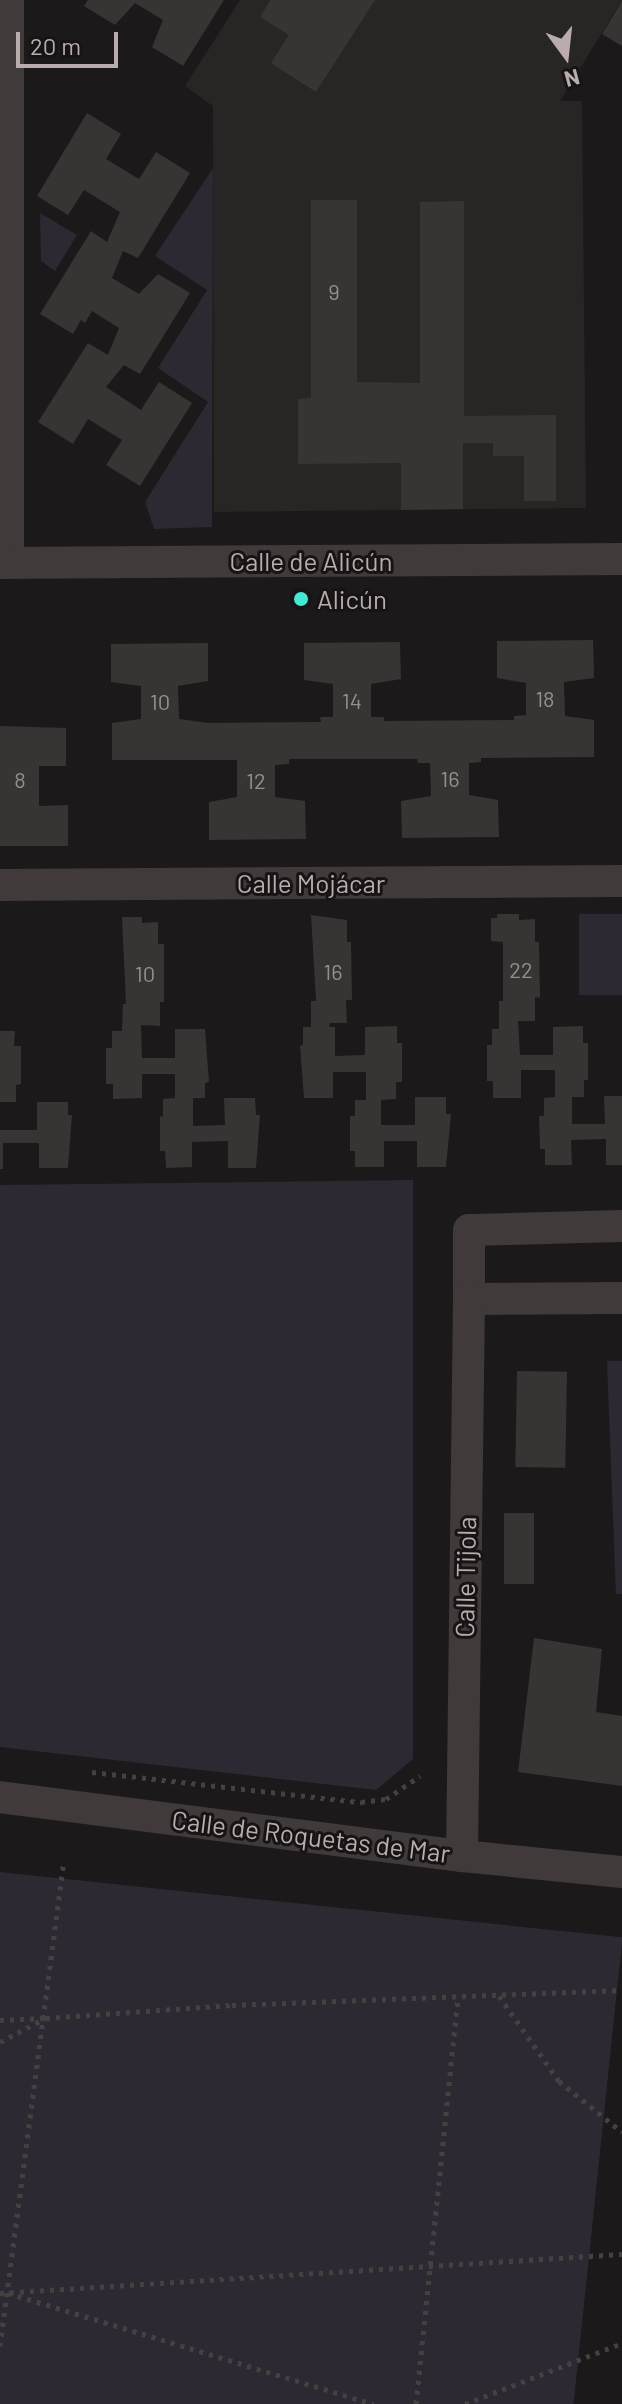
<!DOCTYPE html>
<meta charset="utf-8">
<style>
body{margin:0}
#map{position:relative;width:622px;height:2404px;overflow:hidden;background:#1b1919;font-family:Barlow,sans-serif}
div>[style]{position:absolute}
.built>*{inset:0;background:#282525}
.green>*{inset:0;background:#2c2932;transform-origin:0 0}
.building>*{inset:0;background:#373434;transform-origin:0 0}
.path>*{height:5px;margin-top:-2.5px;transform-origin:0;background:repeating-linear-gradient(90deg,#464040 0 4px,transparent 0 10px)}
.street>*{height:32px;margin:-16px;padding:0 16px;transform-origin:16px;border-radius:16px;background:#403a3a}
.dots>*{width:22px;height:22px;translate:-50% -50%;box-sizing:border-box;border:4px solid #161414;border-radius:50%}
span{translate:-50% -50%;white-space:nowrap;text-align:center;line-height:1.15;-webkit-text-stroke:6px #161414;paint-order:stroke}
.number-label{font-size:22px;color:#998e8f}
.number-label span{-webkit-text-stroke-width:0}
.street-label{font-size:26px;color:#baacad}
.poi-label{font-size:26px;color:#baacad}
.left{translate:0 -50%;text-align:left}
.north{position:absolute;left:526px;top:16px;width:80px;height:80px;-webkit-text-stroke:6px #161414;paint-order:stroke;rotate:165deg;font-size:22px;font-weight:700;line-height:32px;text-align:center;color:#baacad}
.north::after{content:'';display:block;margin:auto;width:28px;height:36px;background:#baacad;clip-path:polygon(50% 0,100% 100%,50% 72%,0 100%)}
.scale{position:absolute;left:16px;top:32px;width:102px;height:36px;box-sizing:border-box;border:4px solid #baacad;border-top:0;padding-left:10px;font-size:24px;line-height:28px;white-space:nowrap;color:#baacad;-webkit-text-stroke:6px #161414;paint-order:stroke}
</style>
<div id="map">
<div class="built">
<i style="clip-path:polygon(240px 0,622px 0,560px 101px,582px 101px,586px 508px,214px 512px,213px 106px,185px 86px)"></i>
</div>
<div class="green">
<i style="clip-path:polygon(213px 168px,212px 527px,154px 529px,145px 502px,208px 402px,158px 368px,207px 290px,155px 256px)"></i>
<i style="clip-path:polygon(40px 213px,77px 235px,55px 271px,41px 261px)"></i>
<i style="left:622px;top:914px;width:81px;height:43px;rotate:90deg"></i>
<i style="clip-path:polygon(413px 1180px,413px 1759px,376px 1790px,0 1747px,0 1185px)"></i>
<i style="clip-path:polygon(607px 1361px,622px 1361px,622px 1594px,616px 1594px)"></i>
<i style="left:0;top:1872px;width:626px;height:532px;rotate:6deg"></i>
</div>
<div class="building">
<i style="clip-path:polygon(88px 0,224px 0,183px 66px,152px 47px,163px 20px,135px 3px,115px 25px,84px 6px)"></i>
<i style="clip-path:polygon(270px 0,375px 0,316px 92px,271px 63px,289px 35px,260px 17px)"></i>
<i style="clip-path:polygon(622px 1px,622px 46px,602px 34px)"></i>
<i style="clip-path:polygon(87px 113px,121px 134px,106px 159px,139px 179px,156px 152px,190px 173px,138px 258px,123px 251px,112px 278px,139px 294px,158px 274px,190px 293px,140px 374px,124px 365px,106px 387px,141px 410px,159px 382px,192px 403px,140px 486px,106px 465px,122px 440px,88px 419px,73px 444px,38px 422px,88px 343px,108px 355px,119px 328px,92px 311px,85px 323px,81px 320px,73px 334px,40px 314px,91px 231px,107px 242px,120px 212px,84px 190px,68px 215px,37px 196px)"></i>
<i style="clip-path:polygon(311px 200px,357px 200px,357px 382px,420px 383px,420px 202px,464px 201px,464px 416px,556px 415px,556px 501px,524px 501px,524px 456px,493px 456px,493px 443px,463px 443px,463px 509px,401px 510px,401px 463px,298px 464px,298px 399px,311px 398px)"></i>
<i style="clip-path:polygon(593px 640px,594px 678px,564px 682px,565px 716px,594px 720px,594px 757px,481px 758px,481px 762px,469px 763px,469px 795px,498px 800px,499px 837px,402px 838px,401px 801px,431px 796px,430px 763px,418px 763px,417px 759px,289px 759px,289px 764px,275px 765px,275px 797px,305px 801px,306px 839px,209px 840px,209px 802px,237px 797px,237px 760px,112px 760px,112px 723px,141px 719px,141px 686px,111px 682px,111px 644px,208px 643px,208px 681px,178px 686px,179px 719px,208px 723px,321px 722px,320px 717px,333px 717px,333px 684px,304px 680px,304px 643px,400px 642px,401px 679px,371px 684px,371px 717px,384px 717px,384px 721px,514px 720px,514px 716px,526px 715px,526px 683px,497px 678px,497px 641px)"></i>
<i style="clip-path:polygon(0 726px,66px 728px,66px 766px,39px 766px,39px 806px,68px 805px,68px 846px,0 846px)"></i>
<i style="clip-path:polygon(497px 914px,519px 914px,519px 920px,535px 919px,535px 942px,539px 942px,540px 998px,535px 997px,535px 1021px,518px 1021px,520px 1055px,553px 1055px,553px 1027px,583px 1026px,583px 1043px,588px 1043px,588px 1080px,584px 1080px,584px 1097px,572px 1097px,572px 1124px,605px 1124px,604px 1096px,622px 1096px,622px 1165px,606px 1165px,606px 1139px,571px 1140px,572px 1165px,545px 1165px,545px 1149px,540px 1149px,539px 1116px,544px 1116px,544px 1098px,555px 1097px,555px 1070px,521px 1070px,521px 1098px,493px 1098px,493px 1081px,487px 1081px,487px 1045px,492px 1045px,492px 1029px,499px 1029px,499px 1001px,503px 1001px,503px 942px,491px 941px,491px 918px,497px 918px)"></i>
<i style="clip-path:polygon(311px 915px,347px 920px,347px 942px,351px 942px,352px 1000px,346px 1000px,347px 1023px,330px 1023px,329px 1027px,335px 1027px,335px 1056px,365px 1055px,365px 1027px,397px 1026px,397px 1043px,402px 1043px,402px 1082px,396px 1082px,396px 1099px,381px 1100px,381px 1125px,415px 1125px,415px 1097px,446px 1097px,446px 1114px,451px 1114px,446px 1167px,417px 1167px,417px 1141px,384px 1141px,384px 1167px,355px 1167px,355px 1151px,350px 1151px,350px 1116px,355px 1116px,355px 1100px,366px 1100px,366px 1072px,333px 1072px,333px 1098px,304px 1098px,300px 1046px,303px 1045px,303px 1027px,311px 1027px,311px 1001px,316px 1001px)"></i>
<i style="clip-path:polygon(122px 917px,142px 917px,142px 923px,158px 922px,158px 944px,164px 944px,164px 1002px,160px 1002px,160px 1026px,141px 1025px,142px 1058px,175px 1058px,175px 1029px,205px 1029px,209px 1082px,205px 1083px,205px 1098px,193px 1098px,193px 1126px,225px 1125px,224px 1098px,255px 1098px,256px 1115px,260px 1115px,256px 1168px,228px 1168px,228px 1141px,192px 1142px,192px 1167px,166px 1168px,165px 1151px,160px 1151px,160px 1116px,163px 1117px,163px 1099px,175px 1098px,175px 1074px,142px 1074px,142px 1098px,113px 1099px,113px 1084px,106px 1084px,106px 1048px,112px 1048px,112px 1031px,122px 1031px,123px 1004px,126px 1004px)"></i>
<i style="clip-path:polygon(0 1031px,15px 1031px,14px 1046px,21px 1046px,21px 1084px,16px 1085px,16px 1102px,0 1102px)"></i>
<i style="clip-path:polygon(37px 1102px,68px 1102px,68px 1115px,72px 1115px,68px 1168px,39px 1168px,39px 1143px,3px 1143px,3px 1169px,0 1169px,0 1130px,37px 1130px)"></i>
<i style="left:517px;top:1371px;width:50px;height:96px;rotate:1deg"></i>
<i style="left:504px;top:1513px;width:30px;height:71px"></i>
<i style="clip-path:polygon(534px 1638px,602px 1649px,596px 1712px,622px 1716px,622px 1786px,518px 1772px)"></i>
</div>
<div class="path">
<i style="left:92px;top:1772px;width:271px;rotate:6.4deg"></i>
<i style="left:361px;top:1802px;width:25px;rotate:-7deg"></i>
<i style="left:386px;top:1799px;width:41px;rotate:-34.1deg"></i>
<i style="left:499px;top:1996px;width:104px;rotate:54.8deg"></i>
<i style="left:559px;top:2081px;width:81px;rotate:39deg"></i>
<i style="left:0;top:2020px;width:45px;rotate:-2.5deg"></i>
<i style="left:0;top:2042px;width:52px;rotate:-27.6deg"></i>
<i style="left:46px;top:2018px;width:186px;rotate:-4deg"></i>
<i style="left:232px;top:2005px;width:390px;rotate:-2.2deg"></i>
<i style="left:0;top:2293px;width:623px;rotate:-3.59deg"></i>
<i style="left:8px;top:2293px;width:382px;rotate:16.9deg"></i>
<i style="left:0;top:2346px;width:488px;rotate:-82.5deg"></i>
<i style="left:416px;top:2404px;width:408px;rotate:-84.1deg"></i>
<i style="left:465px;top:2404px;width:168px;rotate:-21.2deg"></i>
</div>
<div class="street">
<i style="left:8px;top:562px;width:562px;rotate:-90deg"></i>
<i style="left:0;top:563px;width:622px;rotate:-0.37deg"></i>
<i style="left:0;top:885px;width:622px;rotate:-0.37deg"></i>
<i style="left:622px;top:1226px;width:153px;rotate:178.5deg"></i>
<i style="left:469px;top:1230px;width:69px;rotate:90deg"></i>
<i style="left:469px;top:1299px;width:153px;rotate:-0.4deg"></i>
<i style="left:0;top:1797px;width:466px;rotate:7.3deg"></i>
<i style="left:462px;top:1856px;width:161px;rotate:5.7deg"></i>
<i style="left:462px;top:1856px;width:557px;rotate:-89.28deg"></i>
</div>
<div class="dots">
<i style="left:301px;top:599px;background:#44e7d3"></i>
</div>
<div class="number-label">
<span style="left:334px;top:292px">9</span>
<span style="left:545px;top:699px">18</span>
<span style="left:352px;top:701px">14</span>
<span style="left:160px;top:702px">10</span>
<span style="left:450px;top:779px">16</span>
<span style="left:20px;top:780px">8</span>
<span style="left:256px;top:781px">12</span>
<span style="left:521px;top:970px">22</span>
<span style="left:333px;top:972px">16</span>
<span style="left:145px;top:974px">10</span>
</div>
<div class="street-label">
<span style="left:311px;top:561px">Calle de Alicún</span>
<span style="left:311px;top:883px">Calle Mojácar</span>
<span style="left:465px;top:1577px;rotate:-89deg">Calle Tijola</span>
<span style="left:311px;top:1836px;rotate:7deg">Calle de Roquetas de Mar</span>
</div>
<div class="poi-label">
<span class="left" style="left:317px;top:599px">Alicún</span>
</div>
<div class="north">N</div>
<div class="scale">20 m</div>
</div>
